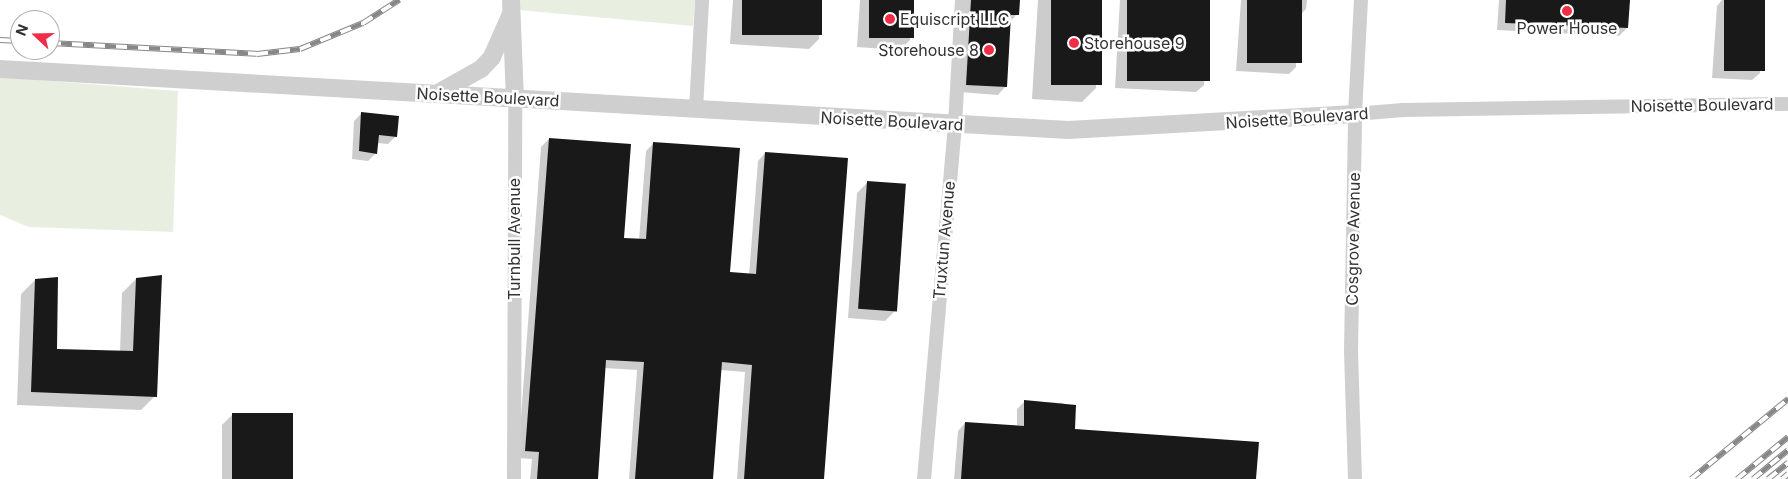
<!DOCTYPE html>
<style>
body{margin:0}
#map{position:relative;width:1788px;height:479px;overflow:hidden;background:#fff;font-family:Inter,sans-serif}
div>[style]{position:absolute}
.green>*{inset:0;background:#e9efe0}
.shadow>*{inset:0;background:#0003}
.building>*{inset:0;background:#191919;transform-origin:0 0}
.minor>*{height:14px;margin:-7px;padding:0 7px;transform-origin:7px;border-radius:7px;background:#cfcfcf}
.tertiary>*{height:18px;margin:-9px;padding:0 9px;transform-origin:9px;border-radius:9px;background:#cfcfcf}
.rail>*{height:5.5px;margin-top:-2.75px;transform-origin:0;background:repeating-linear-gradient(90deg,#fff 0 11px,#878787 0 22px);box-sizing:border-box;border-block:1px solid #878787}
.dots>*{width:14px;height:14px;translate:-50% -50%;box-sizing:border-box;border:2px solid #fff;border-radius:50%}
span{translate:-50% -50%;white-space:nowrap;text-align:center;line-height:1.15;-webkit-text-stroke:5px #fff;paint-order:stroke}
.poi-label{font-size:16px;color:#323232}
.left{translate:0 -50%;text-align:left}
.right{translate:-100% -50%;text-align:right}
.street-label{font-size:16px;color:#323232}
.north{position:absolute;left:10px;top:10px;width:50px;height:50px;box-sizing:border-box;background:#fff;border:1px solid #adadad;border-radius:50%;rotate:291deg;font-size:14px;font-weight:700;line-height:20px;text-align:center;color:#323232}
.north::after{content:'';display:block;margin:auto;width:18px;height:22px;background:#ef2d46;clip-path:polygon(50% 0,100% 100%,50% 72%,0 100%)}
</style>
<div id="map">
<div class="green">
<i style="clip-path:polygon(519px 0,695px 0,693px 26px,519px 10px)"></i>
<i style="clip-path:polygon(0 77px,178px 91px,173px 232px,29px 227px,0 215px)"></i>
</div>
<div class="shadow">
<i style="clip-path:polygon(733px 0,821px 0,819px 39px,809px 49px,730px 44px)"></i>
<i style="clip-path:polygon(860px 0,913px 0,910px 40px,900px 50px,857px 47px)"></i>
<i style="clip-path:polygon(965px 0,1018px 0,1017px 14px,1010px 22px,1005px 87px,998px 95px,959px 92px)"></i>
<i style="clip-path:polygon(1038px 0,1101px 0,1096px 88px,1082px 102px,1032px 99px)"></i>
<i style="clip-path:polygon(1120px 0,1209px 0,1204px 85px,1196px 92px,1115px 88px)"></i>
<i style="clip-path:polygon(1241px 0,1307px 0,1306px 9px,1299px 16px,1296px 67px,1289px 74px,1236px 71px)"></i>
<i style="clip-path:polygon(1499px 0,1629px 0,1627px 28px,1619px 36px,1497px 30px)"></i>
<i style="clip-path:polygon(1722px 0,1764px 0,1760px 73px,1752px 80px,1712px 78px,1717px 6px)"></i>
<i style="clip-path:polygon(362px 113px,396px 136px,388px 144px,377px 143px,376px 153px,368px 161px,352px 159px,354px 121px)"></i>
<i style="clip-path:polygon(549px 139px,623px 239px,639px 240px,646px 151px,654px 143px,729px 273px,749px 275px,758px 161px,765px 153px,823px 479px,737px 479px,745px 372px,720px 370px,712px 479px,629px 479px,637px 370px,605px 368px,596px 479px,530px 479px,532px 459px,518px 458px,541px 147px)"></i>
<i style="clip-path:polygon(867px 183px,895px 311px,885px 321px,848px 318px,857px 193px)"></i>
<i style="clip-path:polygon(136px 279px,155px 396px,141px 410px,17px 405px,21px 294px,35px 280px,56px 350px,120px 352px,122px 293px)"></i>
<i style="clip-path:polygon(1025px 401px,1063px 403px,1074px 430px,1255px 479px,954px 479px,958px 431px,965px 423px,1017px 427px,1017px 409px)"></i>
<i style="clip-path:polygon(232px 415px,292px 479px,222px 479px,222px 425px)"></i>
</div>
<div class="building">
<i style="left:742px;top:0;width:80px;height:35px"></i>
<i style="left:869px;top:0;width:45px;height:38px"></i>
<i style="clip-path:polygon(971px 0,1020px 0,1019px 15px,1011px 15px,1007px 87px,966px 85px)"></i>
<i style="left:1051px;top:0;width:51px;height:85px"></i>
<i style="left:1127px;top:0;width:83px;height:81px"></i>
<i style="left:1247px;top:0;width:55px;height:63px"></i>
<i style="clip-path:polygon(1506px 0,1630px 0,1628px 28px,1505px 23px)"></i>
<i style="left:1724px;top:0;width:41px;height:71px"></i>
<i style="clip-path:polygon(361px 112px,399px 116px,397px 137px,379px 135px,377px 154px,359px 151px)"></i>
<i style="clip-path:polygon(549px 138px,631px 144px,624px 238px,646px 239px,653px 142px,740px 148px,730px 272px,756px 274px,765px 152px,848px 158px,824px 479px,744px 479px,752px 365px,722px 362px,713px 479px,635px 479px,644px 362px,606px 360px,598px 479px,537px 479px,539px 452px,525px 451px)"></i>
<i style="left:867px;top:181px;width:39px;height:128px;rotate:4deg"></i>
<i style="clip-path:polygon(162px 275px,157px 397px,31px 392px,35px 279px,58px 277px,57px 349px,133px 351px,136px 278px)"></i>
<i style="clip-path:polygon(1024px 400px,1076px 405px,1075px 429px,1259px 442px,1256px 479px,961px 479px,965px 422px,1024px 426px)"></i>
<i style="left:232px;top:413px;width:61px;height:66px"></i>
</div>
<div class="minor">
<i style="left:696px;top:109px;width:109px;rotate:-86.8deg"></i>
<i style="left:1355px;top:114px;width:48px;rotate:-4.8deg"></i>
<i style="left:1403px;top:110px;width:383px;rotate:-0.9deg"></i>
<i style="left:514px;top:479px;width:380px;rotate:-89.8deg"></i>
<i style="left:924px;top:479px;width:355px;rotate:-85deg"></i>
<i style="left:955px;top:125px;width:125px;rotate:-86.8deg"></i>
<i style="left:1355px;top:479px;width:128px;rotate:-91.8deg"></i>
<i style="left:1351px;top:351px;width:237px;rotate:-89deg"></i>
<i style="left:1355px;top:114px;width:114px;rotate:-87deg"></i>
</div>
<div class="tertiary">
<i style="left:511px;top:0;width:99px;rotate:87.7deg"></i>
<i style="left:0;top:69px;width:1070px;rotate:3.27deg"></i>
<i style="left:1068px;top:130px;width:287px;rotate:-3.2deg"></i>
<i style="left:436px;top:94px;width:51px;rotate:-29.1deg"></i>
<i style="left:481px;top:69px;width:16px;rotate:-47deg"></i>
<i style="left:492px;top:57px;width:47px;rotate:-66.2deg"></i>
</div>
<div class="rail">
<i style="left:0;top:40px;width:20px;rotate:3deg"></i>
<i style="left:50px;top:43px;width:207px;rotate:3deg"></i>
<i style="left:257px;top:54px;width:43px;rotate:-6.6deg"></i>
<i style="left:300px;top:49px;width:68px;rotate:-22.4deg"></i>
<i style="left:363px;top:23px;width:43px;rotate:-32.6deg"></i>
<i style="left:1691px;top:479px;width:126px;rotate:-39.5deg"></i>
<i style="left:1737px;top:479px;width:66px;rotate:-39.5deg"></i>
<i style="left:1753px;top:479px;width:45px;rotate:-39.6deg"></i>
<i style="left:1768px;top:479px;width:26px;rotate:-39deg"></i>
<i style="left:1782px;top:479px;width:8px;rotate:-40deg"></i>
</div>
<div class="dots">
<i style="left:1567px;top:11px;background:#ef2d46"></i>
<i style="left:890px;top:19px;background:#ef2d46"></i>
<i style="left:1074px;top:43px;background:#ef2d46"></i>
<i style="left:989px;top:50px;background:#ef2d46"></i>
</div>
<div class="poi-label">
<span class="left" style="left:900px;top:19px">Equiscript LLC</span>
<span style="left:1567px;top:28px">Power House</span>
<span class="left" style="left:1084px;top:43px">Storehouse 9</span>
<span class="right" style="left:979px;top:50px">Storehouse 8</span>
</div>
<div class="street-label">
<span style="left:488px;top:97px;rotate:3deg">Noisette Boulevard</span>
<span style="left:1702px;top:105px;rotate:-1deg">Noisette Boulevard</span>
<span style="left:1297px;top:118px;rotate:-4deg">Noisette Boulevard</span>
<span style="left:892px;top:121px;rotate:3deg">Noisette Boulevard</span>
<span style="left:514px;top:239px;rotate:-90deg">Turnbull Avenue</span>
<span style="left:1353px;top:239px;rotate:-89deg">Cosgrove Avenue</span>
<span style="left:944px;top:240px;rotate:-85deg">Truxtun Avenue</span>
</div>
<div class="north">N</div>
</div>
